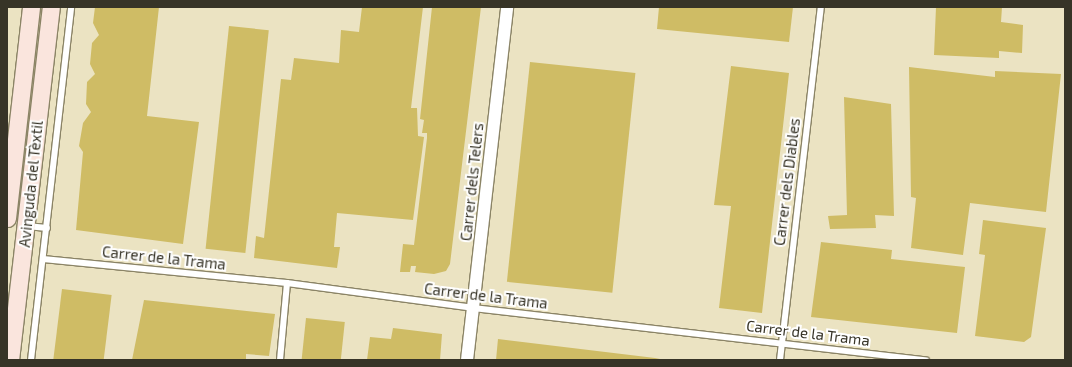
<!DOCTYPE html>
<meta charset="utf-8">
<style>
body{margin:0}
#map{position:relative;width:1072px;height:367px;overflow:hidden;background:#ebe3c2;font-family:"Exo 2",sans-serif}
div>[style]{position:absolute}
.building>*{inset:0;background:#cfbc65;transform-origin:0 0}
.roads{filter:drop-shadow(1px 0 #8b8466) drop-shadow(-1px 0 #8b8466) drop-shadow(0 1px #8b8466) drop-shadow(0 -1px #8b8466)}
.lane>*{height:6px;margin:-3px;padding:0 3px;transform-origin:3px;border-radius:3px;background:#fff}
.street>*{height:12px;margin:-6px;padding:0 6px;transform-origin:6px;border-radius:6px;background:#fff}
.secondary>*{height:17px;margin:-8.5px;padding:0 8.5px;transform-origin:8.5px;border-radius:8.5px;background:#fae5dd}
span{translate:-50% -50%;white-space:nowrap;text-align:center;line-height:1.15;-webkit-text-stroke:4px #fff;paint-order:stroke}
.street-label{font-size:15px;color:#373427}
.frame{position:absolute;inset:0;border:8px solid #373427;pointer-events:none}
</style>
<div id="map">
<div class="building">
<i style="clip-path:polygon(95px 7px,159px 7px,147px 116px,199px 122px,183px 244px,76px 230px,83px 152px,79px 146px,83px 123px,91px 112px,86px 104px,87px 82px,95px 74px,90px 64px,92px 43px,99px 35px,93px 23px)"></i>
<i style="clip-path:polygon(362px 7px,423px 7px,411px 108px,417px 108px,418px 136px,424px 137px,413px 220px,337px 213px,334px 247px,340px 247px,337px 268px,254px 258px,256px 236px,264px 238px,281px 79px,291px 80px,294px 58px,339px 63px,341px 30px,359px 32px)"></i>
<i style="clip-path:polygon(432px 7px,481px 7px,450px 264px,446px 271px,434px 274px,415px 272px,416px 266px,411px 266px,410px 272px,400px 272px,403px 244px,414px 245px,427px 138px,427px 133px,422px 133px,424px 120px,420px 119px)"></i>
<i style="clip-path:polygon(659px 7px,793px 7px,789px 42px,657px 29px)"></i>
<i style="clip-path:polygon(936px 7px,1002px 7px,1001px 22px,1023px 25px,1022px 53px,999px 51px,999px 58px,934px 55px)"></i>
<i style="left:229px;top:26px;width:40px;height:224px;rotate:6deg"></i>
<i style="left:530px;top:62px;width:106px;height:221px;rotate:6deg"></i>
<i style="clip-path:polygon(731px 66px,789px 73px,762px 313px,719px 308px,731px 206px,714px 205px)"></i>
<i style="clip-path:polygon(909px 67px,995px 77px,995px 71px,1061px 74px,1046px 212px,970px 203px,963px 255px,911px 248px,916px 198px,911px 197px)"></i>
<i style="clip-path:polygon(844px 97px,891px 104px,894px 216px,875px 215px,876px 228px,830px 229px,828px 216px,847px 215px)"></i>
<i style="clip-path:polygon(983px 220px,1046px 228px,1031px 337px,1024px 342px,975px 336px,985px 255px,979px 254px)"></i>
<i style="clip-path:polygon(821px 242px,892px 250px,891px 259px,965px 267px,957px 333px,811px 317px)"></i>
<i style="left:62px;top:289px;width:50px;height:71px;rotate:7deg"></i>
<i style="clip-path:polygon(144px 300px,275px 314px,269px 356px,246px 354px,246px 360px,132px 360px)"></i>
<i style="left:306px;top:318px;width:39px;height:42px;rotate:6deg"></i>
<i style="clip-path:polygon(393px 328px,442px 334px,440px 360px,367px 360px,370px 337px,391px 339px)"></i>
<i style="clip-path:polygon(498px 339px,655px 358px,665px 360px,496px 360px)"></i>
</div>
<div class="roads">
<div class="lane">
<i style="left:27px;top:226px;width:20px;rotate:6deg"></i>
<i style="left:43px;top:259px;width:245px;rotate:5.6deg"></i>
<i style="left:287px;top:283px;width:189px;rotate:7.6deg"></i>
<i style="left:474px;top:308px;width:455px;rotate:6.6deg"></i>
<i style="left:31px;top:360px;width:355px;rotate:-83.5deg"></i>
<i style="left:280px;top:360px;width:77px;rotate:-84.8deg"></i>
<i style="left:780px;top:360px;width:355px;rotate:-83.4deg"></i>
</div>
<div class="street">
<i style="left:467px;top:360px;width:355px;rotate:-83.5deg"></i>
</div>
<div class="secondary">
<i style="left:7px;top:218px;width:212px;rotate:-83.5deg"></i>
<i style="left:10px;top:360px;width:355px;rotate:-83.4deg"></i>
</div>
</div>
<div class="street-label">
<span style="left:472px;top:182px;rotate:-84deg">Carrer dels Telers</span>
<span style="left:787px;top:182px;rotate:-83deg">Carrer dels Diables</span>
<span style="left:31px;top:184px;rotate:-84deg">Avinguda del Tèxtil</span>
<span style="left:164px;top:258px;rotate:6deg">Carrer de la Trama</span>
<span style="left:486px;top:296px;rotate:7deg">Carrer de la Trama</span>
<span style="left:808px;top:333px;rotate:7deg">Carrer de la Trama</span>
</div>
<div class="frame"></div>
</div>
